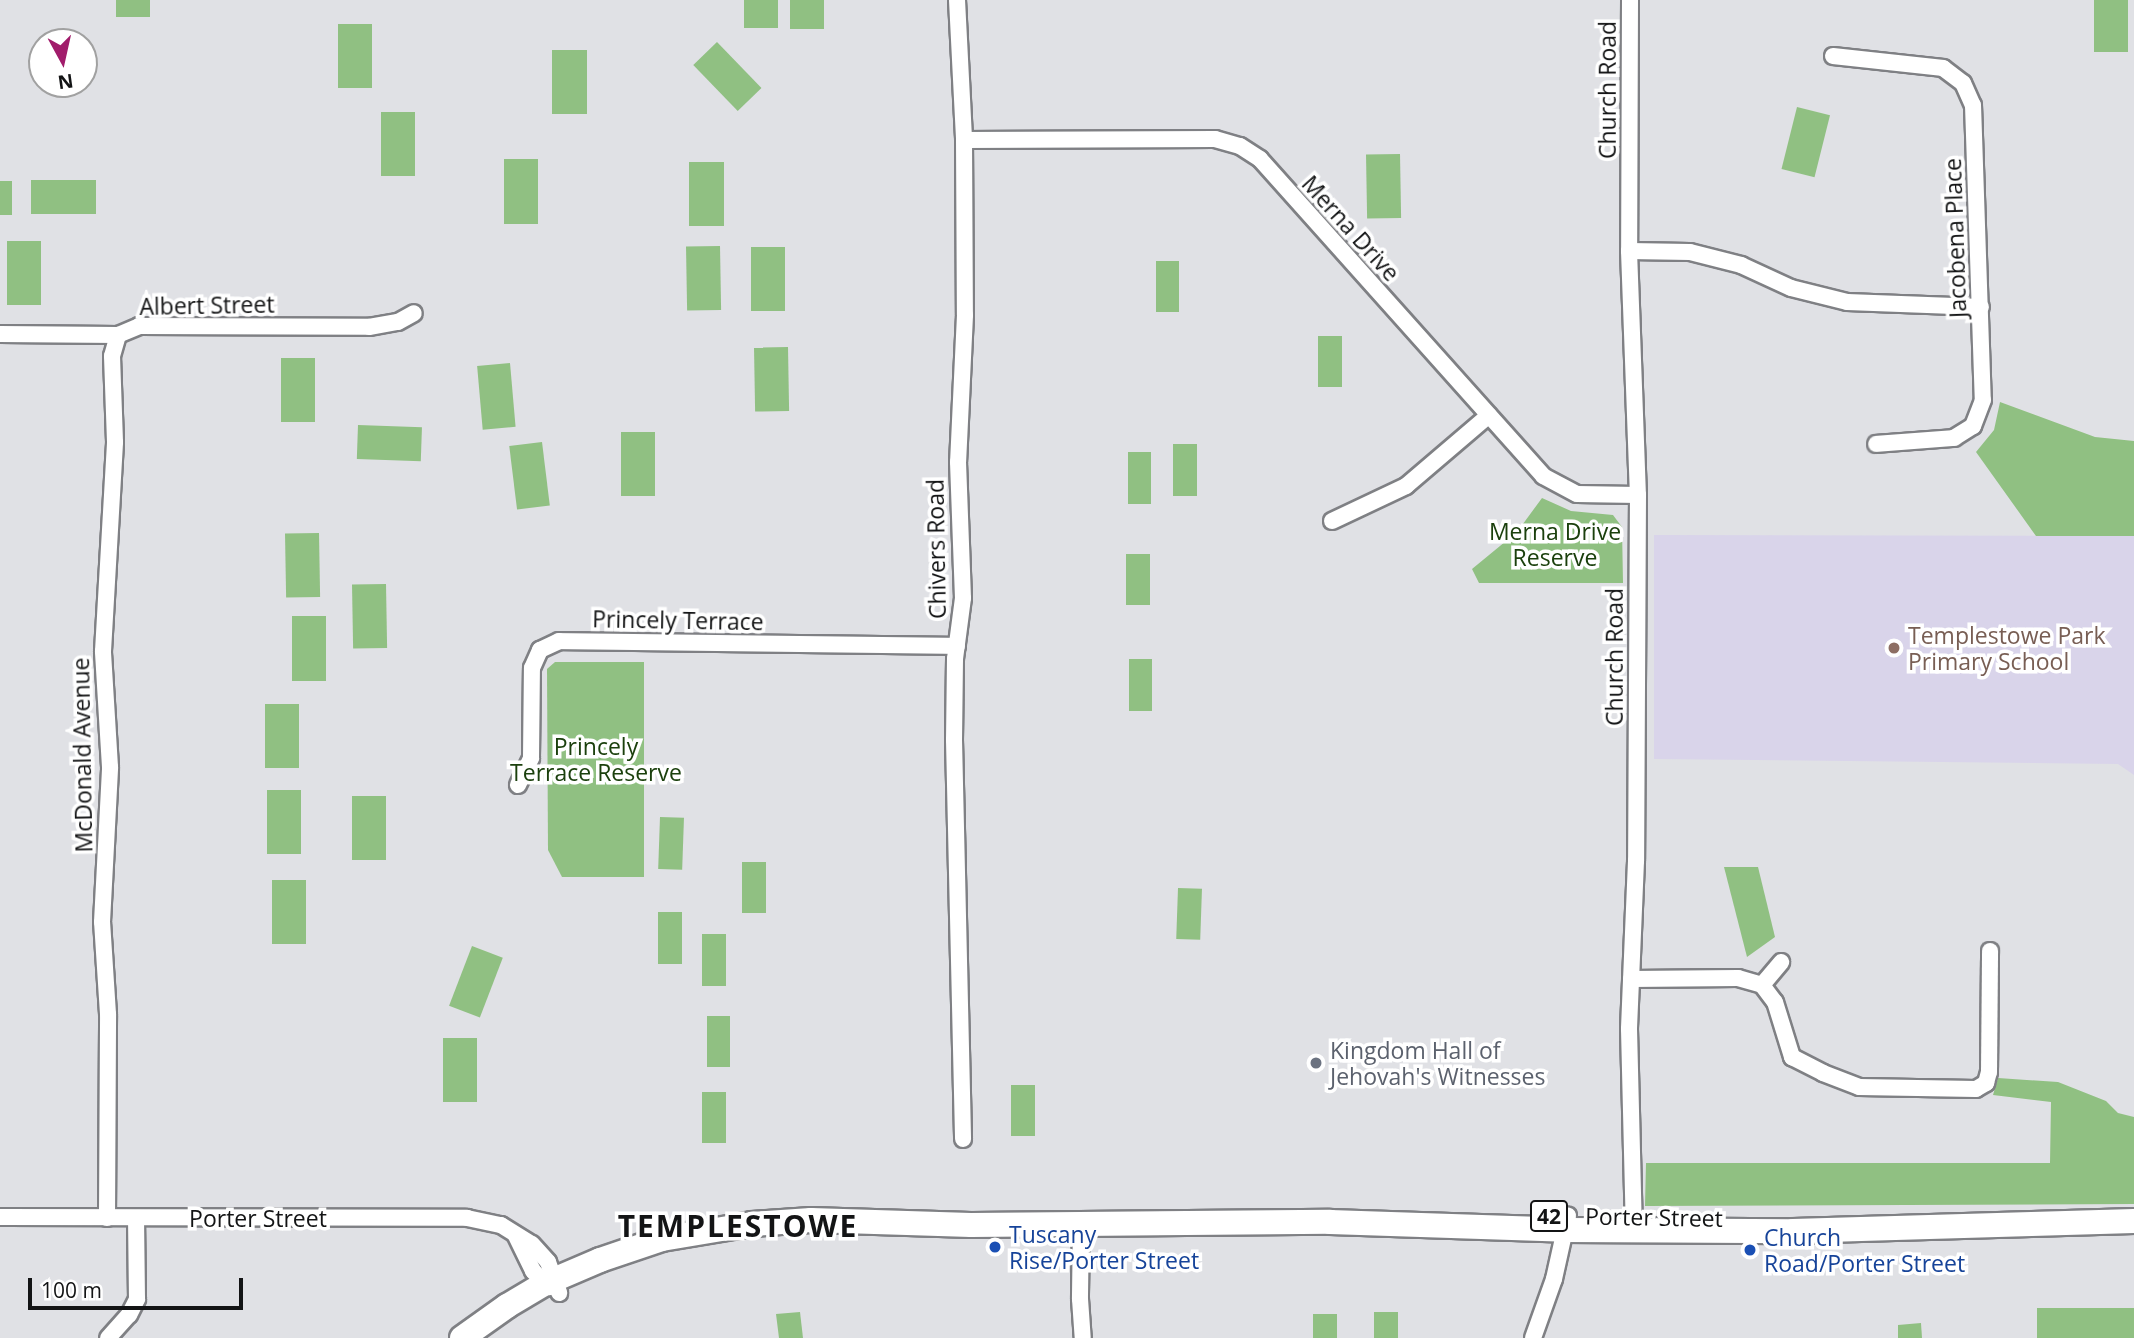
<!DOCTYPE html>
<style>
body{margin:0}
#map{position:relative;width:2134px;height:1338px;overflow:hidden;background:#e0e1e5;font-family:"Open Sans",sans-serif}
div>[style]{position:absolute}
.education>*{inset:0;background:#d9d4ea}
.green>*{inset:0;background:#90c082;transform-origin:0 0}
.roads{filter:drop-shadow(2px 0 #7f8084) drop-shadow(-2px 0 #7f8084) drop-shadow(0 2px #7f8084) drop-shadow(0 -2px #7f8084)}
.street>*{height:16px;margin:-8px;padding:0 8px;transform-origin:8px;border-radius:8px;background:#fff}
.primary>*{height:24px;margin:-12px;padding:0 12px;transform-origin:12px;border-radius:12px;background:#fff}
.dots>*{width:19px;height:19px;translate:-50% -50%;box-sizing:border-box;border:4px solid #fff;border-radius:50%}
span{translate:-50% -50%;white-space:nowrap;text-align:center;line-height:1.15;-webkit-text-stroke:7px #fff;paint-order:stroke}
.shield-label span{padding:2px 5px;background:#fff;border:2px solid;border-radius:5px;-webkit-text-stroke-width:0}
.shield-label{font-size:21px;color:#131415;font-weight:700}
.street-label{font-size:23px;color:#131415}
.park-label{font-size:23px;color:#1b400d}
.education-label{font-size:23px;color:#785e54}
.left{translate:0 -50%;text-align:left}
.worship-label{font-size:23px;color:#5b616d}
.transit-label{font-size:23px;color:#164399}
.district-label{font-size:30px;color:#131415;font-weight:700;letter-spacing:2px}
.north{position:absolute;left:28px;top:28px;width:70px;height:70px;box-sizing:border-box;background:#fff;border:2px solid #a1a1a1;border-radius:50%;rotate:172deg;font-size:19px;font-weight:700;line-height:28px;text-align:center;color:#131415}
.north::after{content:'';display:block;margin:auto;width:24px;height:32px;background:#a11c6b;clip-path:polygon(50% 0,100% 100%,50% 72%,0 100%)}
.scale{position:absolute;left:28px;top:1278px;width:215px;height:32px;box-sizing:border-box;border:4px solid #131415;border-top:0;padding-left:9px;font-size:21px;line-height:24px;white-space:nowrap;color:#131415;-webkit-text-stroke:5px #fff;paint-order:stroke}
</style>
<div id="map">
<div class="education">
<i style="clip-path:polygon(1654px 535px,2134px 536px,2134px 775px,2118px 764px,1654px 759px)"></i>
</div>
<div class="green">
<i style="left:116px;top:0;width:34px;height:17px"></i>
<i style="left:744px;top:0;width:34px;height:28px"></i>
<i style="left:790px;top:0;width:34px;height:29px"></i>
<i style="left:2094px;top:0;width:34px;height:52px"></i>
<i style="left:338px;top:24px;width:34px;height:64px"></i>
<i style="left:717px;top:42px;width:64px;height:33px;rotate:46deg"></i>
<i style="left:552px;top:50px;width:35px;height:64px"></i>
<i style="left:1797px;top:107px;width:34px;height:64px;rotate:14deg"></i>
<i style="left:381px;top:112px;width:34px;height:64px"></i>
<i style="left:1400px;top:154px;width:64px;height:34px;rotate:89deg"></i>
<i style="left:504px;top:159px;width:34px;height:65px"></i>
<i style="left:724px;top:162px;width:64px;height:35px;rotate:90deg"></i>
<i style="left:31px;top:180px;width:65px;height:34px"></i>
<i style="left:0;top:181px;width:12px;height:34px"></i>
<i style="left:7px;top:241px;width:34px;height:64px"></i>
<i style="left:720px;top:246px;width:64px;height:34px;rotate:89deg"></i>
<i style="left:751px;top:247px;width:34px;height:64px"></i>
<i style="left:1156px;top:261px;width:23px;height:51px"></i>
<i style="left:1318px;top:336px;width:24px;height:51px"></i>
<i style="left:788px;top:347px;width:64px;height:34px;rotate:89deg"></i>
<i style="left:281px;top:358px;width:34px;height:64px"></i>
<i style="left:510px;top:363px;width:64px;height:33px;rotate:85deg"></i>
<i style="clip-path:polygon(2000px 402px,2095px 437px,2134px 441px,2134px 536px,2036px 536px,1976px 452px,1994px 430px)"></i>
<i style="left:358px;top:425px;width:64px;height:34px;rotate:2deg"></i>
<i style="left:621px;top:432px;width:34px;height:64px"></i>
<i style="left:542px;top:442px;width:64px;height:33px;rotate:83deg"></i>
<i style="left:1173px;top:444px;width:24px;height:52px"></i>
<i style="left:1151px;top:452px;width:52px;height:23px;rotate:90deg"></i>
<i style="clip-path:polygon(1542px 498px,1571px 511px,1613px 515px,1622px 527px,1623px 583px,1479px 583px,1472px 569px,1517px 532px)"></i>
<i style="left:319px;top:533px;width:64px;height:34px;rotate:89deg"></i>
<i style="left:1126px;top:554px;width:24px;height:51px"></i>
<i style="left:386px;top:584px;width:64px;height:34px;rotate:89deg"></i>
<i style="left:292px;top:616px;width:34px;height:65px"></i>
<i style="left:1152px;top:659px;width:52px;height:23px;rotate:90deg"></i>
<i style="clip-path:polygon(555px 662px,644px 662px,644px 877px,562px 877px,548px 850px,547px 669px)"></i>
<i style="left:265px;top:704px;width:34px;height:64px"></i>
<i style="left:301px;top:790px;width:64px;height:34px;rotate:90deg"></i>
<i style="left:352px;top:796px;width:34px;height:64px"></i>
<i style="left:660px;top:817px;width:24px;height:52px;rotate:2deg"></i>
<i style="left:742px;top:862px;width:24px;height:51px"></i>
<i style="clip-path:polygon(1724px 867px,1758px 867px,1775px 937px,1747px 957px)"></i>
<i style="left:272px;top:880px;width:34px;height:64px"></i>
<i style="left:1178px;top:888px;width:24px;height:51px;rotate:2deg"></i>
<i style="left:658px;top:912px;width:24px;height:52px"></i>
<i style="left:726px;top:934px;width:52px;height:24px;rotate:90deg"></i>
<i style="left:472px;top:946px;width:33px;height:64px;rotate:21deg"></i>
<i style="left:707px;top:1016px;width:23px;height:51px"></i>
<i style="left:443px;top:1038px;width:34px;height:64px"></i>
<i style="clip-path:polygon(1998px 1078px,2058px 1082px,2106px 1101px,2118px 1113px,2134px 1117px,2134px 1204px,1645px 1206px,1646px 1163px,2050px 1163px,2051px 1102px,1993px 1095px)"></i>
<i style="left:1011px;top:1085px;width:24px;height:51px"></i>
<i style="left:702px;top:1092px;width:24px;height:51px"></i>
<i style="left:2134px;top:1308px;width:30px;height:97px;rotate:90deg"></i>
<i style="clip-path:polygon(800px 1312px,803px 1338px,779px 1338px,776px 1314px)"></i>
<i style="left:1374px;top:1312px;width:24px;height:26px"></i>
<i style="left:1313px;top:1314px;width:24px;height:24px"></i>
<i style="clip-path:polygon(1921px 1323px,1922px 1338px,1898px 1338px,1898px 1325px)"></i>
</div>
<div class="roads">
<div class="street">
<i style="left:957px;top:0;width:140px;rotate:87.1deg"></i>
<i style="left:964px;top:140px;width:175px;rotate:89.7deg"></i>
<i style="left:965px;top:315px;width:147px;rotate:92.7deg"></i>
<i style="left:958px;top:462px;width:136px;rotate:87.9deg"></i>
<i style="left:963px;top:598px;width:62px;rotate:97.5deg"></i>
<i style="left:955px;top:659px;width:81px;rotate:90.7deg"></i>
<i style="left:954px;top:740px;width:399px;rotate:88.7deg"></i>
<i style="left:1630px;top:0;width:251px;rotate:90.2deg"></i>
<i style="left:1629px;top:251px;width:244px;rotate:87.9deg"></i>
<i style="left:1638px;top:495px;width:366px;rotate:90.3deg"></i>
<i style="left:1636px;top:861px;width:168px;rotate:92.4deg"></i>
<i style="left:1629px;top:1029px;width:201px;rotate:88.6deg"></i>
<i style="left:1833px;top:56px;width:111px;rotate:6.2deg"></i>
<i style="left:1943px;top:68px;width:25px;rotate:37deg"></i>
<i style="left:1963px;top:83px;width:24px;rotate:66deg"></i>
<i style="left:1973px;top:105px;width:295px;rotate:88.1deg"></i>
<i style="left:1983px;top:400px;width:28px;rotate:111deg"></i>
<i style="left:1973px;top:426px;width:22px;rotate:148deg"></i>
<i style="left:1954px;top:438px;width:78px;rotate:175.6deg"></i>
<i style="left:964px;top:140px;width:251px;rotate:-0.2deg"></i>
<i style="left:1215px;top:139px;width:26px;rotate:16deg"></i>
<i style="left:1240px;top:146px;width:24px;rotate:33deg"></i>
<i style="left:1260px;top:159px;width:425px;rotate:48.2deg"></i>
<i style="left:1543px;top:476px;width:38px;rotate:28deg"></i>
<i style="left:1577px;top:494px;width:61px;rotate:0.9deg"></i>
<i style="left:1629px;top:251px;width:61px;rotate:0.9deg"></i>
<i style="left:1690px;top:252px;width:53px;rotate:14.3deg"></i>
<i style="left:1741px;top:265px;width:55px;rotate:24.7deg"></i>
<i style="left:1791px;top:288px;width:58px;rotate:14deg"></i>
<i style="left:1847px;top:302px;width:134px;rotate:2.1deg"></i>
<i style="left:0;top:334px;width:118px;rotate:0.5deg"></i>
<i style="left:118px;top:335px;width:23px;rotate:-23deg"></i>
<i style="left:139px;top:326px;width:230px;rotate:0.2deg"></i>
<i style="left:369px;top:327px;width:29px;rotate:-10deg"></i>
<i style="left:398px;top:322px;width:18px;rotate:-29deg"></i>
<i style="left:1332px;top:521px;width:82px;rotate:-25.3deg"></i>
<i style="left:1406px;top:486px;width:109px;rotate:-40.5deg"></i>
<i style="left:518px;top:785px;width:30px;rotate:-64deg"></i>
<i style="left:531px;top:758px;width:90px;rotate:-89.4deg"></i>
<i style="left:532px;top:668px;width:20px;rotate:-66deg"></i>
<i style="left:540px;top:650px;width:21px;rotate:-25deg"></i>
<i style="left:559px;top:641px;width:398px;rotate:0.7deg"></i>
<i style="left:1631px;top:979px;width:107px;rotate:-0.5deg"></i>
<i style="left:1738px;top:978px;width:25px;rotate:16deg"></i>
<i style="left:1762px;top:985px;width:21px;rotate:53deg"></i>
<i style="left:1775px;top:1002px;width:58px;rotate:72.8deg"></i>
<i style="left:1792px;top:1057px;width:35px;rotate:27deg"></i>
<i style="left:1823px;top:1073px;width:39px;rotate:21deg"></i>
<i style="left:1859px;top:1087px;width:117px;rotate:1deg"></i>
<i style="left:1976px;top:1089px;width:12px;rotate:-31deg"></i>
<i style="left:1986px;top:1083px;width:11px;rotate:-75deg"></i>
<i style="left:1989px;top:1072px;width:121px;rotate:-89.5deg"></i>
<i style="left:1762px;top:985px;width:30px;rotate:-50deg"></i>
<i style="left:0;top:1217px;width:467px;rotate:0.1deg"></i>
<i style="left:467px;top:1218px;width:35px;rotate:12deg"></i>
<i style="left:501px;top:1225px;width:36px;rotate:32deg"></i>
<i style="left:532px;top:1244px;width:24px;rotate:48deg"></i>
<i style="left:548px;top:1262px;width:33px;rotate:70deg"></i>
<i style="left:107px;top:1218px;width:204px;rotate:-89.7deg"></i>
<i style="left:108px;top:1014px;width:92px;rotate:-93.7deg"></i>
<i style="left:102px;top:922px;width:155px;rotate:-87deg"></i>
<i style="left:110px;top:767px;width:116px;rotate:-93.5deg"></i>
<i style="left:103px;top:651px;width:209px;rotate:-86.7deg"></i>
<i style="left:115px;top:442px;width:86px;rotate:-92deg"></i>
<i style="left:112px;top:356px;width:22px;rotate:-74deg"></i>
<i style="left:1081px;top:1223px;width:76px;rotate:90.8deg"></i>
<i style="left:1080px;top:1299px;width:39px;rotate:86deg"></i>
<i style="left:516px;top:1236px;width:39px;rotate:64deg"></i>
<i style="left:533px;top:1271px;width:23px;rotate:45deg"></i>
<i style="left:108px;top:1338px;width:31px;rotate:-48deg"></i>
<i style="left:129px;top:1315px;width:18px;rotate:-63deg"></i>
<i style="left:137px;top:1299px;width:81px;rotate:-90.7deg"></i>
<i style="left:1533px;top:1338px;width:63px;rotate:-70.4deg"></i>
<i style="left:1554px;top:1279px;width:65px;rotate:-77.5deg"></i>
</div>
<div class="primary">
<i style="left:462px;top:1338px;width:55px;rotate:-35.4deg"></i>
<i style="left:507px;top:1306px;width:43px;rotate:-30.7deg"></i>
<i style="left:544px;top:1284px;width:61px;rotate:-23.2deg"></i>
<i style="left:600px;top:1260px;width:65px;rotate:-18.7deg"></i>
<i style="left:662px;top:1239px;width:91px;rotate:-9.5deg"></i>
<i style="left:752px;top:1224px;width:59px;rotate:-3.9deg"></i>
<i style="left:811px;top:1220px;width:160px;rotate:1.8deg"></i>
<i style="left:971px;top:1225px;width:359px;rotate:-0.5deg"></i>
<i style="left:1330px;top:1222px;width:235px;rotate:1.9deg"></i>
<i style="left:1565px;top:1230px;width:228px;rotate:0.3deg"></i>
<i style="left:1793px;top:1231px;width:341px;rotate:-1.7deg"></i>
</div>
</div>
<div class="dots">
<i style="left:1894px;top:648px;background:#8d6e63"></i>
<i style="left:1316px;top:1063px;background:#6b7280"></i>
<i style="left:995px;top:1247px;background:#1a4fb4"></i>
<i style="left:1750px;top:1250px;background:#1a4fb4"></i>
</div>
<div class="shield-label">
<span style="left:1549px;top:1216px">42</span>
</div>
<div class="street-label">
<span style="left:1607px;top:90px;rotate:-90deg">Church Road</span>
<span style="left:1351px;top:228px;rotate:48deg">Merna Drive</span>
<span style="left:1955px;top:238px;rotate:-92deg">Jacobena Place</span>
<span style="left:207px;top:305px;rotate:-1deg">Albert Street</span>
<span style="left:936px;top:549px;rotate:-91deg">Chivers Road</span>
<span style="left:678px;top:620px;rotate:1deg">Princely Terrace</span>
<span style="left:1614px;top:657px;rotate:-90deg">Church Road</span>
<span style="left:82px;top:755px;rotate:-91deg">McDonald Avenue</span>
<span style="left:1654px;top:1217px;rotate:1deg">Porter Street</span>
<span style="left:258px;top:1218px">Porter Street</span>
</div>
<div class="park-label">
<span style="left:1555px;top:544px">Merna Drive<br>Reserve</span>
<span style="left:596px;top:759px">Princely<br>Terrace Reserve</span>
</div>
<div class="education-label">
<span class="left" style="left:1908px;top:648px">Templestowe Park<br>Primary School</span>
</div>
<div class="worship-label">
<span class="left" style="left:1330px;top:1063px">Kingdom Hall of<br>Jehovah's Witnesses</span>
</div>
<div class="transit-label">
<span class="left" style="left:1009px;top:1247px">Tuscany<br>Rise/Porter Street</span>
<span class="left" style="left:1764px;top:1250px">Church<br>Road/Porter Street</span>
</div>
<div class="district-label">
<span style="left:738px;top:1226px">TEMPLESTOWE</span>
</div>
<div class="north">N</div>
<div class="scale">100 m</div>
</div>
